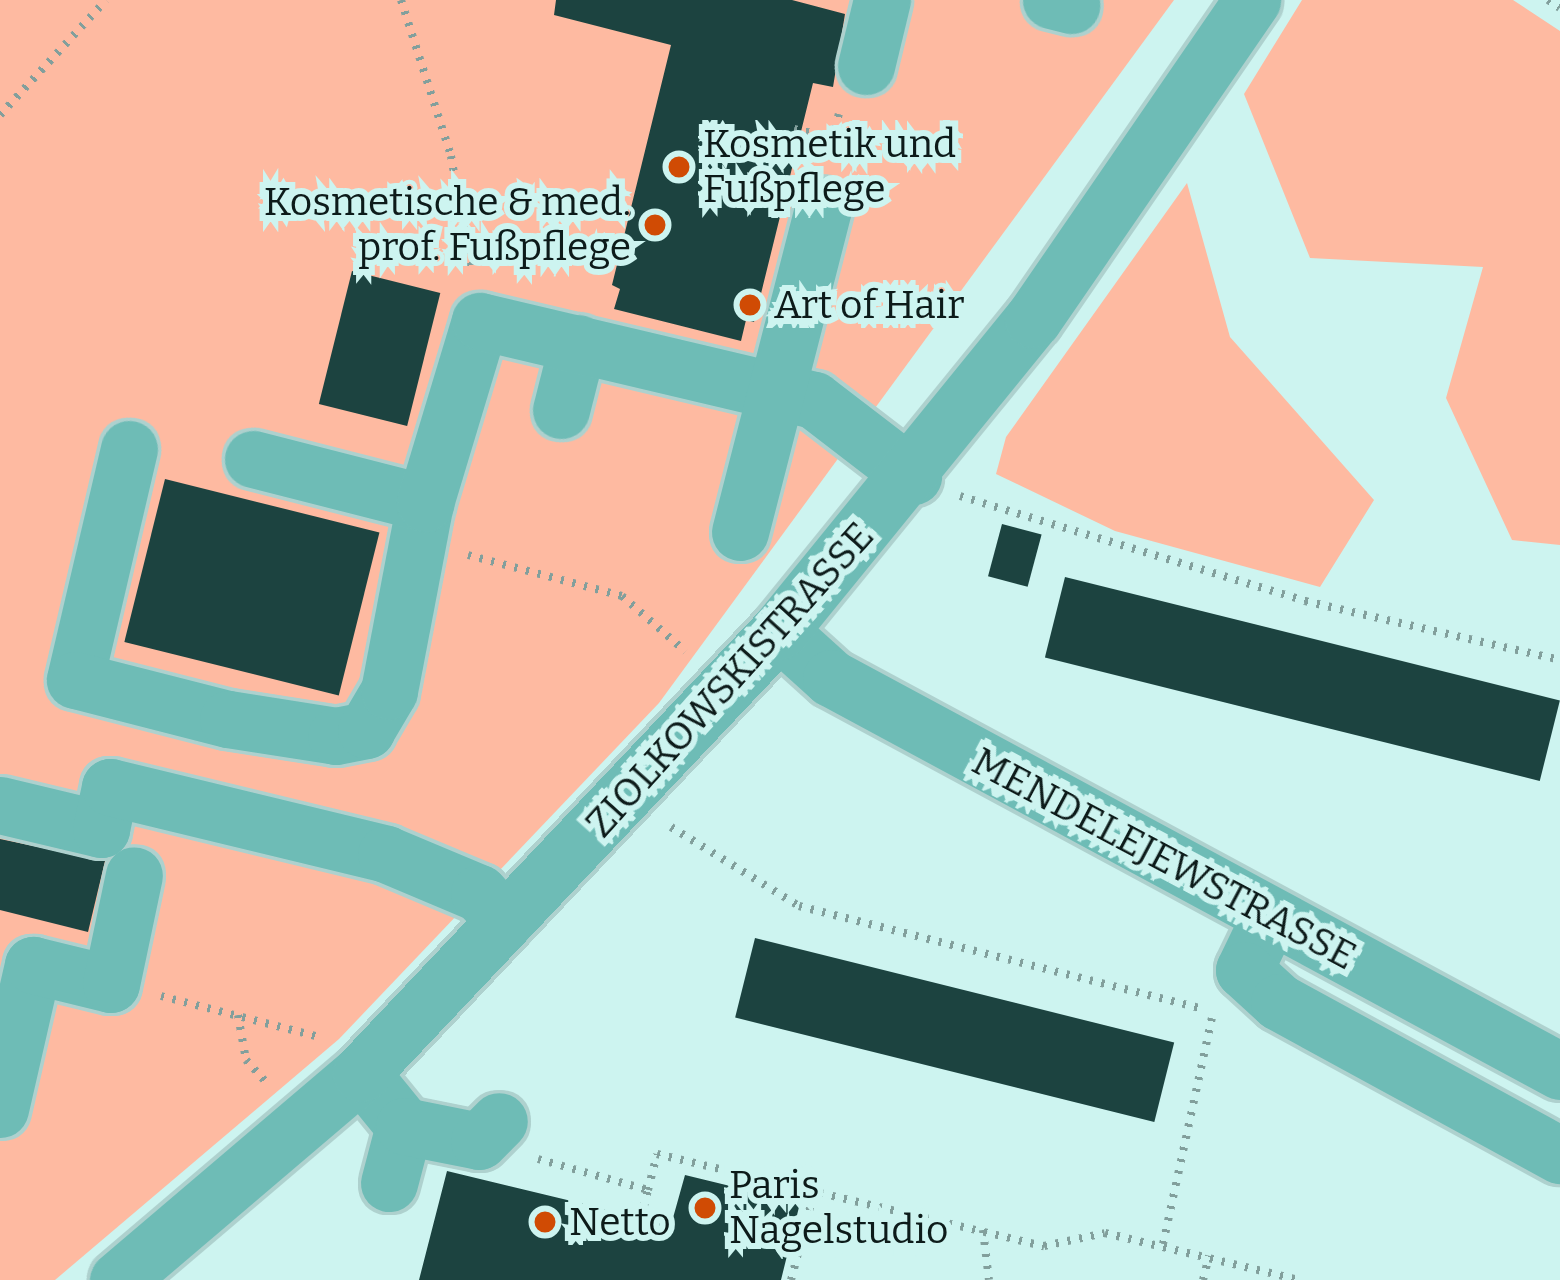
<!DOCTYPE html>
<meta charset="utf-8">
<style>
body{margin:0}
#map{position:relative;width:1560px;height:1280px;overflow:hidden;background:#cdf4f0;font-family:Bitter,serif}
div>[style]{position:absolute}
.green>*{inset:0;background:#febaa1}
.building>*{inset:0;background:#1c4340;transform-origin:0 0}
.path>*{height:8px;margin-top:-4px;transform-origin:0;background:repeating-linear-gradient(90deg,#829f9c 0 3px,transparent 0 12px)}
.roads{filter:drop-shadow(3px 0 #aed1ce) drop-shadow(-3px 0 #aed1ce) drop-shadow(0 3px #aed1ce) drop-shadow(0 -3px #aed1ce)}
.minor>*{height:57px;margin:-28.5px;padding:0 28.5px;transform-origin:28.5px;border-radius:28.5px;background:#6ebcb6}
.dots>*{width:33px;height:33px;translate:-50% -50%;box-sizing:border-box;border:6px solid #cdf4f0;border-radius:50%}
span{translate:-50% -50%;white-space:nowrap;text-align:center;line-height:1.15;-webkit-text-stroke:12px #cdf4f0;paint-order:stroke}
.poi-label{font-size:39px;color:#0d1b1a}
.left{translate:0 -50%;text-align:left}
.right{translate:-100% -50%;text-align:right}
.street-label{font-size:39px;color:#0d1b1a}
</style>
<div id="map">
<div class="green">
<i style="clip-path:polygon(0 0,1174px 0,659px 703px,339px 1039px,55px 1280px,0 1280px)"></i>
<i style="clip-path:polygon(1302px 0,1513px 0,1560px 31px,1560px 545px,1512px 540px,1446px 398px,1483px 267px,1310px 258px,1244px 94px)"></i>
<i style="clip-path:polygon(1187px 183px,1230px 337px,1374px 500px,1320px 587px,1115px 531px,996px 474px,1006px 437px)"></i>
</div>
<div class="building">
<i style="clip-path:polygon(556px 0,792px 0,845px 14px,833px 87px,813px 83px,754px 322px,746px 320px,741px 341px,614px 309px,620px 289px,612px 285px,671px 45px,554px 15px)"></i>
<i style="left:352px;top:271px;width:91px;height:137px;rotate:14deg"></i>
<i style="left:165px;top:479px;width:221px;height:168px;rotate:14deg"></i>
<i style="left:1002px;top:524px;width:41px;height:54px;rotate:15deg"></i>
<i style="left:1065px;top:577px;width:510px;height:83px;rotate:14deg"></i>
<i style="clip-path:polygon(0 839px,105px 861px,88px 932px,0 910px)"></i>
<i style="left:755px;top:938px;width:432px;height:82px;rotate:14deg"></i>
<i style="clip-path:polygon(447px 1171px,671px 1225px,685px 1175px,800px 1203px,781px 1280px,419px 1280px)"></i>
</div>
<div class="path">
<i style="left:401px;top:0;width:164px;rotate:72.2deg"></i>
<i style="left:451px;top:156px;width:116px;rotate:80deg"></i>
<i style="left:1548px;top:0;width:14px;rotate:34deg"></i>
<i style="left:0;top:115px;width:156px;rotate:-47.3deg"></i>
<i style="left:794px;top:129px;width:40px;rotate:13deg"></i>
<i style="left:830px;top:152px;width:39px;rotate:-77deg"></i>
<i style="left:960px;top:496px;width:361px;rotate:16.9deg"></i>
<i style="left:1305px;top:601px;width:262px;rotate:13deg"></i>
<i style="left:468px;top:555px;width:159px;rotate:14.9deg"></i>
<i style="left:622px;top:596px;width:84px;rotate:41.1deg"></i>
<i style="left:671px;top:827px;width:150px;rotate:31.7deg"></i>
<i style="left:799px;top:906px;width:417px;rotate:14.3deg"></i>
<i style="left:161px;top:996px;width:164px;rotate:14.5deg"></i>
<i style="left:238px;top:1015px;width:46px;rotate:79.9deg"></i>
<i style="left:246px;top:1060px;width:31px;rotate:48deg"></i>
<i style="left:538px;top:1159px;width:114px;rotate:15.7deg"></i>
<i style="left:648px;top:1190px;width:37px;rotate:-76deg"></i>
<i style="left:657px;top:1154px;width:398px;rotate:13.4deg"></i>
<i style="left:1044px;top:1246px;width:62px;rotate:-12deg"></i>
<i style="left:1105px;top:1233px;width:200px;rotate:13.6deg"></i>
<i style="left:641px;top:1218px;width:29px;rotate:-76deg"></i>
<i style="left:983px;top:1230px;width:50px;rotate:83.2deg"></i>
<i style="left:1163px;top:1244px;width:231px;rotate:-77.8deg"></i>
<i style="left:791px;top:1280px;width:90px;rotate:-75.2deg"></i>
<i style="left:1203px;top:1280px;width:25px;rotate:-76deg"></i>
</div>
<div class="roads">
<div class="minor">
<i style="left:1051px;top:0;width:21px;rotate:14deg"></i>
<i style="left:866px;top:66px;width:68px;rotate:-76.4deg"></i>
<i style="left:561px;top:410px;width:69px;rotate:-75.8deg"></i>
<i style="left:129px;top:449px;width:237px;rotate:103.2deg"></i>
<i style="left:75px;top:680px;width:158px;rotate:14.3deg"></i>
<i style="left:228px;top:719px;width:109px;rotate:8.9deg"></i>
<i style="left:336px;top:736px;width:31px;rotate:-11deg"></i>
<i style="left:366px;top:730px;width:45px;rotate:-59.5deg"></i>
<i style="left:389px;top:691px;width:191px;rotate:-79.2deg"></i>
<i style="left:253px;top:459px;width:178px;rotate:14.3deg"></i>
<i style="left:425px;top:503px;width:190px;rotate:-73.2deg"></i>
<i style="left:480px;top:321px;width:343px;rotate:13.3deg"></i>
<i style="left:814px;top:400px;width:125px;rotate:37.5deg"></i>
<i style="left:740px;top:532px;width:337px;rotate:-75.6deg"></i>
<i style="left:779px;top:631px;width:70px;rotate:42.1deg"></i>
<i style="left:831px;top:678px;width:828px;rotate:28.33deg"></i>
<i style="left:0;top:805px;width:104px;rotate:13.4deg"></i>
<i style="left:101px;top:829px;width:43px;rotate:-77.9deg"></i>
<i style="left:110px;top:787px;width:284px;rotate:13.6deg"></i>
<i style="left:386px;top:854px;width:101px;rotate:22.8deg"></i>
<i style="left:479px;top:893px;width:38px;rotate:47deg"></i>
<i style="left:1270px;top:916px;width:60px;rotate:115.7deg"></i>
<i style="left:1244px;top:970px;width:47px;rotate:42.4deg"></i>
<i style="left:1279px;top:1002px;width:320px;rotate:28.6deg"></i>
<i style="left:361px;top:1073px;width:68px;rotate:50.9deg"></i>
<i style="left:404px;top:1126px;width:59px;rotate:104.7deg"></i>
<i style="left:0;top:1109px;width:148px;rotate:-77.1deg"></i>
<i style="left:33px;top:965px;width:80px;rotate:13.7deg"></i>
<i style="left:111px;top:984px;width:111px;rotate:-78.1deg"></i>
<i style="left:404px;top:1126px;width:76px;rotate:11.3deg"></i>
<i style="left:479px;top:1141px;width:28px;rotate:-45deg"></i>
<i style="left:118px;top:1280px;width:319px;rotate:-40.4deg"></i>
<i style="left:361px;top:1073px;width:608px;rotate:-46.6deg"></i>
<i style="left:779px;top:631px;width:402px;rotate:-50.9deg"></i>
<i style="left:1033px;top:319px;width:387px;rotate:-55.5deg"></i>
</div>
</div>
<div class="dots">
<i style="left:679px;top:167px;background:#d04b04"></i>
<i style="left:655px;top:225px;background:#d04b04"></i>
<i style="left:750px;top:305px;background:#d04b04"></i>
<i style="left:705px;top:1208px;background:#d04b04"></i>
<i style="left:545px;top:1222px;background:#d04b04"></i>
</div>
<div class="poi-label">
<span class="left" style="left:703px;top:167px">Kosmetik und<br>Fußpflege</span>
<span class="right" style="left:631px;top:225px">Kosmetische &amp; med.<br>prof. Fußpflege</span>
<span class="left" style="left:774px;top:305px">Art of Hair</span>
<span class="left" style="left:729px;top:1208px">Paris<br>Nagelstudio</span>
<span class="left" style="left:569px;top:1222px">Netto</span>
</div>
<div class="street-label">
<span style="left:730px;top:680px;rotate:-48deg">ZIOLKOWSKISTRASSE</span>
<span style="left:1164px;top:859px;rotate:28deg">MENDELEJEWSTRASSE</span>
</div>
</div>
